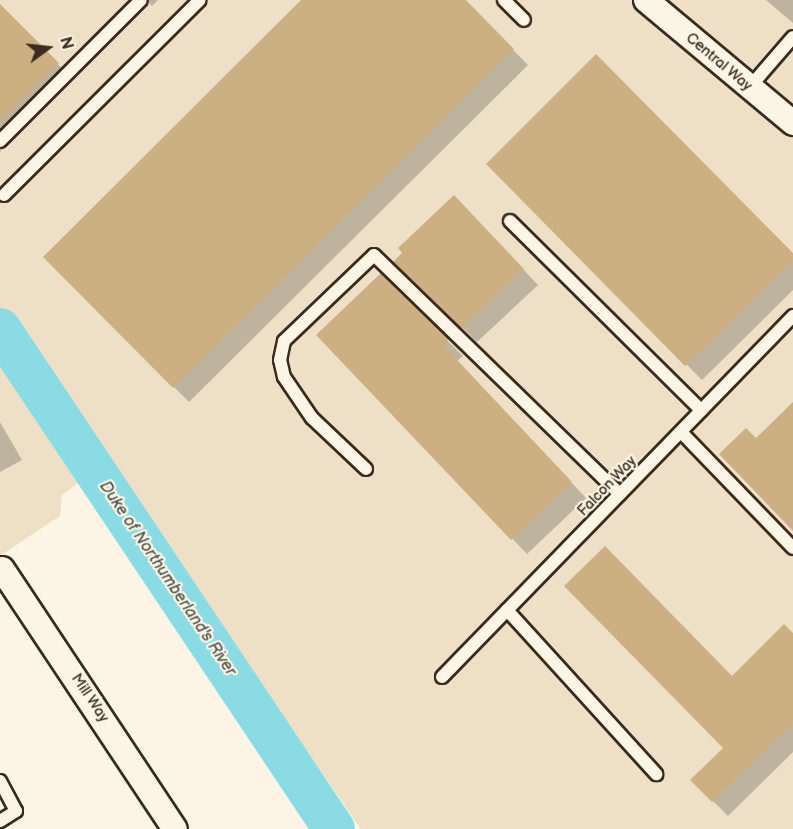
<!DOCTYPE html>
<style>
body{margin:0}
#map{position:relative;width:793px;height:829px;overflow:hidden;background:#fcf5e5;font-family:"Balsamiq Sans",sans-serif}
div>[style]{position:absolute}
.built>*{inset:0;background:#eee0c7}
.shadow>*{inset:0;background:#0003}
.river>*{height:42px;margin:-21px;padding:0 21px;transform-origin:21px;border-radius:21px;background:#8adbe4}
.building>*{inset:0;background:#cdb082}
.roads{filter:drop-shadow(2px 0 #3b2a1e) drop-shadow(-2px 0 #3b2a1e) drop-shadow(0 2px #3b2a1e) drop-shadow(0 -2px #3b2a1e)}
.lane>*{height:12px;margin:-6px;padding:0 6px;transform-origin:6px;border-radius:6px;background:#fcf5e5}
.street>*{height:24px;margin:-12px;padding:0 12px;transform-origin:12px;border-radius:12px;background:#fcf5e5}
span{translate:-50% -50%;white-space:nowrap;text-align:center;line-height:1.15;-webkit-text-stroke:4.5px #fcf5e5;paint-order:stroke}
.street-label{font-size:15px;color:#3b2a1e}
.water-label{font-size:16px;color:#4f5650;font-style:italic}
.north{position:absolute;left:18px;top:18px;width:60px;height:60px;-webkit-text-stroke:4px #fcf5e5;paint-order:stroke;rotate:75deg;font-size:16px;font-weight:700;line-height:24px;text-align:center;color:#3b2a1e}
.north::after{content:'';display:block;margin:auto;width:21px;height:27px;background:#3b2a1e;clip-path:polygon(50% 0,100% 100%,50% 72%,0 100%)}
</style>
<div id="map">
<div class="built">
<i style="clip-path:polygon(0 0,793px 0,793px 829px,361px 829px,0 308px)"></i>
<i style="clip-path:polygon(0 359px,82px 480px,62px 495px,60px 516px,0 556px)"></i>
</div>
<div class="shadow">
<i style="clip-path:polygon(146px 0,158px 0,152px 6px)"></i>
<i style="clip-path:polygon(303px 0,464px 0,528px 65px,189px 402px,45px 257px)"></i>
<i style="clip-path:polygon(766px 0,793px 0,793px 23px)"></i>
<i style="clip-path:polygon(0 8px,73px 79px,0 152px)"></i>
<i style="clip-path:polygon(488px 164px,793px 255px,793px 290px,702px 380px)"></i>
<i style="clip-path:polygon(469px 212px,538px 285px,477px 342px,395px 262px)"></i>
<i style="clip-path:polygon(381px 275px,463px 356px,457px 361px,586px 498px,527px 554px,318px 335px)"></i>
<i style="clip-path:polygon(0 422px,22px 460px,0 472px)"></i>
<i style="clip-path:polygon(793px 635px,793px 752px,728px 816px,692px 780px,725px 748px,732px 678px)"></i>
</div>
<div class="river">
<i style="left:0;top:329px;width:601px;rotate:56.26deg"></i>
</div>
<div class="building">
<i style="clip-path:polygon(301px 0,466px 0,514px 49px,173px 388px,43px 257px)"></i>
<i style="clip-path:polygon(0 4px,59px 63px,0 122px)"></i>
<i style="clip-path:polygon(596px 54px,793px 253px,793px 260px,685px 366px,486px 164px)"></i>
<i style="clip-path:polygon(454px 195px,524px 269px,461px 328px,393px 262px,402px 253px,398px 248px)"></i>
<i style="clip-path:polygon(381px 273px,449px 339px,443px 345px,572px 482px,511px 540px,316px 335px)"></i>
<i style="clip-path:polygon(793px 402px,793px 531px,719px 454px,746px 428px,756px 438px)"></i>
<i style="clip-path:polygon(605px 546px,732px 676px,784px 624px,793px 633px,793px 722px,712px 802px,690px 780px,723px 748px,564px 586px)"></i>
</div>
<div class="roads">
<div class="lane">
<i style="left:504px;top:0;width:28px;rotate:45deg"></i>
<i style="left:749px;top:88px;width:67px;rotate:-49.2deg"></i>
<i style="left:0;top:141px;width:199px;rotate:-45deg"></i>
<i style="left:4px;top:195px;width:276px;rotate:-44.9deg"></i>
<i style="left:510px;top:221px;width:269px;rotate:44.7deg"></i>
<i style="left:681px;top:432px;width:161px;rotate:46deg"></i>
<i style="left:366px;top:469px;width:74px;rotate:-136.6deg"></i>
<i style="left:312px;top:418px;width:50px;rotate:-124.3deg"></i>
<i style="left:284px;top:377px;width:17px;rotate:-103deg"></i>
<i style="left:280px;top:360px;width:19px;rotate:-78deg"></i>
<i style="left:284px;top:341px;width:124px;rotate:-43.7deg"></i>
<i style="left:374px;top:255px;width:343px;rotate:44.2deg"></i>
<i style="left:507px;top:610px;width:222px;rotate:47.7deg"></i>
<i style="left:442px;top:677px;width:504px;rotate:-45.8deg"></i>
<i style="left:0;top:781px;width:34px;rotate:62deg"></i>
<i style="left:16px;top:811px;width:19px;rotate:148deg"></i>
</div>
<div class="street">
<i style="left:646px;top:0;width:192px;rotate:39.9deg"></i>
<i style="left:2px;top:569px;width:312px;rotate:56.4deg"></i>
</div>
</div>
<div class="street-label">
<span style="left:719px;top:62px;rotate:40deg">Central Way</span>
<span style="left:607px;top:486px;rotate:-46deg">Falcon Way</span>
<span style="left:90px;top:698px;rotate:56deg">Mill Way</span>
</div>
<div class="water-label">
<span style="left:167px;top:579px;rotate:56deg">Duke of Northumberland's River</span>
</div>
<div class="north">N</div>
</div>
